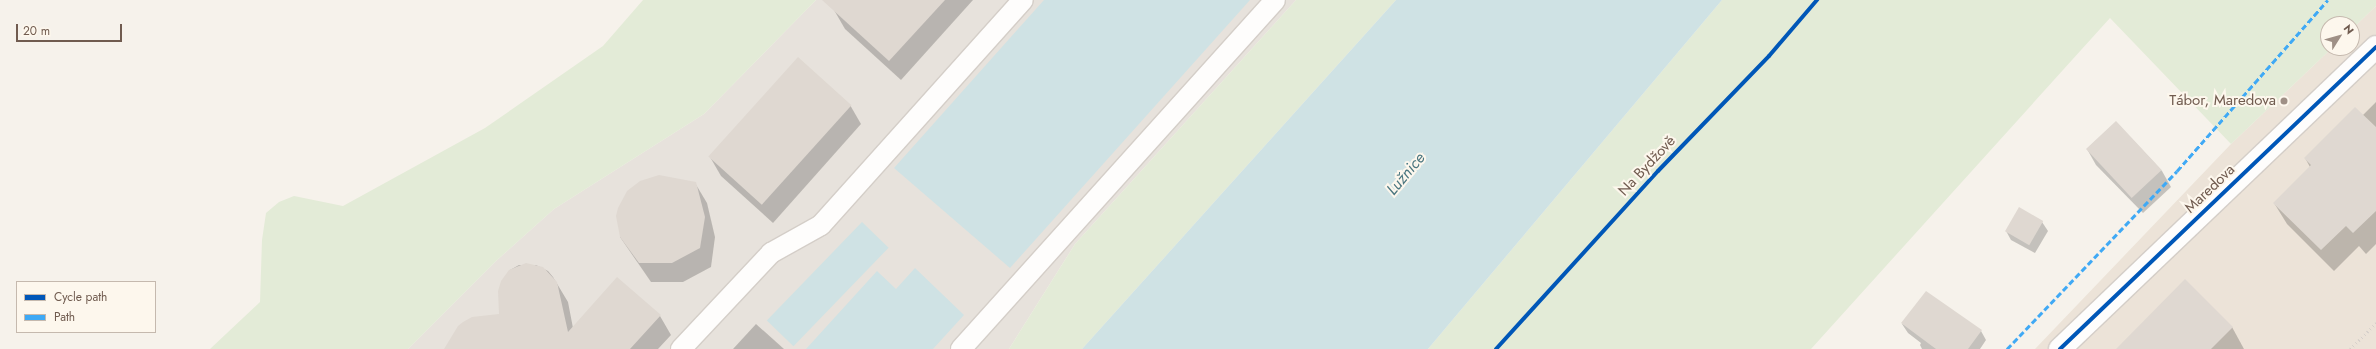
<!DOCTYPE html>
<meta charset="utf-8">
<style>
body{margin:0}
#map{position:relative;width:2376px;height:349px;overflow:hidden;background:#f6f2eb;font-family:Jost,sans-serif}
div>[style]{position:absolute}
.residential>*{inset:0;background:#ece3d8}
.industrial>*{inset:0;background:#e7e2dc}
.green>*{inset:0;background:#e3ebd7}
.water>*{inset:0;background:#cfe2e4;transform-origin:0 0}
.shadow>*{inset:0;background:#0003}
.building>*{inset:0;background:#dfd8d1;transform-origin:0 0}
.path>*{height:2.5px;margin-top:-1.25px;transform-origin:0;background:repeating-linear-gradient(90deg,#d6d0cb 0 1px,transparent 0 4px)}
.roads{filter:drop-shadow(1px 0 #d4cec8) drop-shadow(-1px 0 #d4cec8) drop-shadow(0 1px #d4cec8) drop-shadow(0 -1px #d4cec8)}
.lane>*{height:20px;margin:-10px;padding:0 10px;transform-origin:10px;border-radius:10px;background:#fefdfc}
.street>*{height:22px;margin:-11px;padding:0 11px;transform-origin:11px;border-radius:11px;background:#fefdfc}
.quiet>*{height:3px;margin-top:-1.5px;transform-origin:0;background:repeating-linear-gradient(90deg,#3fa9f5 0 6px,transparent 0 9px)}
.cycleway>*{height:4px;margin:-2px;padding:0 2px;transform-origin:2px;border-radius:2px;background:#0057b8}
.dots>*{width:11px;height:11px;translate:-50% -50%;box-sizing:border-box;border:2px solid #fdf7ed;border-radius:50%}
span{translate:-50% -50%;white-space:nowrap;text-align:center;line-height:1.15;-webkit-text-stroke:4px #fdf7ed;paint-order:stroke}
.poi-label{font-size:15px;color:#705b4f}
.right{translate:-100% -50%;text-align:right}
.street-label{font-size:15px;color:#705b4f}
.water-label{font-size:16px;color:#4c7780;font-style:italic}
.legend{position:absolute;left:16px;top:281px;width:140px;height:52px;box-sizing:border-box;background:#fdf7ed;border:1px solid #c5b9ae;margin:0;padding:5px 7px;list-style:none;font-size:12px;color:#705b4f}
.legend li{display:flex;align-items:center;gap:8px;height:20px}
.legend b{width:20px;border:1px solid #c5b9ae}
.north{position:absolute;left:2320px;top:16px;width:40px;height:40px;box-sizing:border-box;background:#fdf7ed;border:1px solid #c5b9ae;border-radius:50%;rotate:53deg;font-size:11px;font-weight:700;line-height:16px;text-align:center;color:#705b4f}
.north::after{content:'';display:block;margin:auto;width:14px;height:18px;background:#9f9086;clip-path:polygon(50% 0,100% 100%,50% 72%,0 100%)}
.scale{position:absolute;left:16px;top:24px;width:106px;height:18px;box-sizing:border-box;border:2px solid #705b4f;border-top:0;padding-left:5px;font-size:12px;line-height:14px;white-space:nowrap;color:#705b4f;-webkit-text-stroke:3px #fdf7ed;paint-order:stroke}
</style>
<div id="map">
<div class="residential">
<i style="clip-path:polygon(2376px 6px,2376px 349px,2035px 349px,2231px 144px,2332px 48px,2352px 48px,2352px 29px)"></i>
</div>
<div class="industrial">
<i style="clip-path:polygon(816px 0,1296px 0,1075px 244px,1009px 349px,408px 349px,496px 261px,554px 209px,704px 114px)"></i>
</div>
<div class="green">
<i style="clip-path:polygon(643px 0,816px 0,704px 114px,554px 209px,496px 261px,408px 349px,210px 349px,260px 302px,262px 240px,266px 213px,279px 202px,294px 196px,343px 206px,485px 128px,603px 46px)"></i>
<i style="clip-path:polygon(1296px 0,1396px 0,1082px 349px,1009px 349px,1075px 244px)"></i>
<i style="clip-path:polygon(1722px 0,2376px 0,2376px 6px,2352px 29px,2352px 24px,2328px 24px,2328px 48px,2332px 48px,2231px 144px,2110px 18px,1811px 349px,1428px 349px)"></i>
</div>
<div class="water">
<i style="clip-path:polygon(1044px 0,1250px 0,1010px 268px,894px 168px)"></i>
<i style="clip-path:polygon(1396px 0,1722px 0,1428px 349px,1082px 349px)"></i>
<i style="left:862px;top:222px;width:37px;height:137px;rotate:44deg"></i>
<i style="clip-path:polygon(915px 268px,964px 315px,933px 349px,806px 349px,877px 271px,896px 289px)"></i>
</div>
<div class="shadow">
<i style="clip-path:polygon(844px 0,973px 0,901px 80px,845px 29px,834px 10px)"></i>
<i style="clip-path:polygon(2376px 102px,2376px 244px,2366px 254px,2359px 246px,2334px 271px,2287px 224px,2274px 203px,2310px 167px,2305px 158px,2362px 116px)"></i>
<i style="clip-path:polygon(850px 105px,861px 124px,773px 223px,721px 176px,710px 157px)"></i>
<i style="clip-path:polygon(2116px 122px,2162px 171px,2171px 187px,2143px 213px,2096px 165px,2087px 149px)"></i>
<i style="clip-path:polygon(695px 183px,707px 203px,715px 237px,711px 267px,683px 282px,651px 282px,620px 237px)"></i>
<i style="clip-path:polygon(2042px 222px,2048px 231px,2035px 253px,2011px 240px,2006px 231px)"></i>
<i style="clip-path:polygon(519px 265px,536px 265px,548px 271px,553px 277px,568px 302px,573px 328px,660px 316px,671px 335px,658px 349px,451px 349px,500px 315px,510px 270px)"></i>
<i style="clip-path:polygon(756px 324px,784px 349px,733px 349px)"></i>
<i style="clip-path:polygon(1902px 324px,1981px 331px,1986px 340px,1980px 349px,1922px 349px,1920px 345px,1921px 343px,1908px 333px)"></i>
<i style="clip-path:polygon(2232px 327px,2244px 349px,2117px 349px)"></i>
</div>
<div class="building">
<i style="clip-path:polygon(822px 0,945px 0,889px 61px)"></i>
<i style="left:798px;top:57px;width:72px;height:134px;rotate:42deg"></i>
<i style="clip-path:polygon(2355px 107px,2376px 127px,2376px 211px,2353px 233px,2346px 226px,2321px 250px,2273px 203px,2311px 165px,2304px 158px)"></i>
<i style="left:2116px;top:121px;width:67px;height:41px;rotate:47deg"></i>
<i style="clip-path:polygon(659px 175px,696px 182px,705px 217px,700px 248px,672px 263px,639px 263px,620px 237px,616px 216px,618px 208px,627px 191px,640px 181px)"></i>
<i style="left:2019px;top:207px;width:28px;height:28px;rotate:30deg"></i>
<i style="clip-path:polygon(526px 263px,543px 267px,557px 282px,568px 332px,617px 277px,661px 315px,630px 349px,444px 349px,458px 326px,463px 322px,472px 317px,499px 314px,498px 291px,501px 281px,509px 270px)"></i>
<i style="clip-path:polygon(2185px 279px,2233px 327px,2211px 349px,2116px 349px)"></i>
<i style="clip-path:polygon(1926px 291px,1982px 330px,1968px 349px,1936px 349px,1901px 323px)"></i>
</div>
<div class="path">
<i style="left:2350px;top:349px;width:37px;rotate:-45deg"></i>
</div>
<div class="roads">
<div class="lane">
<i style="left:681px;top:349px;width:132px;rotate:-46.8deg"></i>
<i style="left:771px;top:253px;width:57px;rotate:-29.2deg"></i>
<i style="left:821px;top:225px;width:302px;rotate:-48.1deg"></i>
<i style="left:961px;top:349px;width:469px;rotate:-48deg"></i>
</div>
<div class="street">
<i style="left:2060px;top:349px;width:437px;rotate:-43.7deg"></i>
</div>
</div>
<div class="quiet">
<i style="left:2007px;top:349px;width:246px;rotate:-46.3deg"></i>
<i style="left:2177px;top:171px;width:228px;rotate:-48.6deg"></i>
</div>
<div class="cycleway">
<i style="left:1496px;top:349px;width:241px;rotate:-47.7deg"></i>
<i style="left:1658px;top:171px;width:160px;rotate:-46deg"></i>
<i style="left:1769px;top:56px;width:74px;rotate:-49.4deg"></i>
<i style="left:2060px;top:349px;width:437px;rotate:-43.7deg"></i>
</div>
<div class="dots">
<i style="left:2284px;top:101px;background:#9f9086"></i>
</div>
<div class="poi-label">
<span class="right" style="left:2276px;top:101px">Tábor, Maredova</span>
</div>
<div class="street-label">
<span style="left:1647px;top:166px;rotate:-47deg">Na Bydžově</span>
<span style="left:2210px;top:189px;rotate:-44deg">Maredova</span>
</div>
<div class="water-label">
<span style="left:1406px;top:174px;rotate:-50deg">Lužnice</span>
</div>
<ul class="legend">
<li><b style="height:5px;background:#0057b8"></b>Cycle path</li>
<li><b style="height:5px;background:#3fa9f5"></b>Path</li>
</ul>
<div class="north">N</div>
<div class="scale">20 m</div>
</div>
